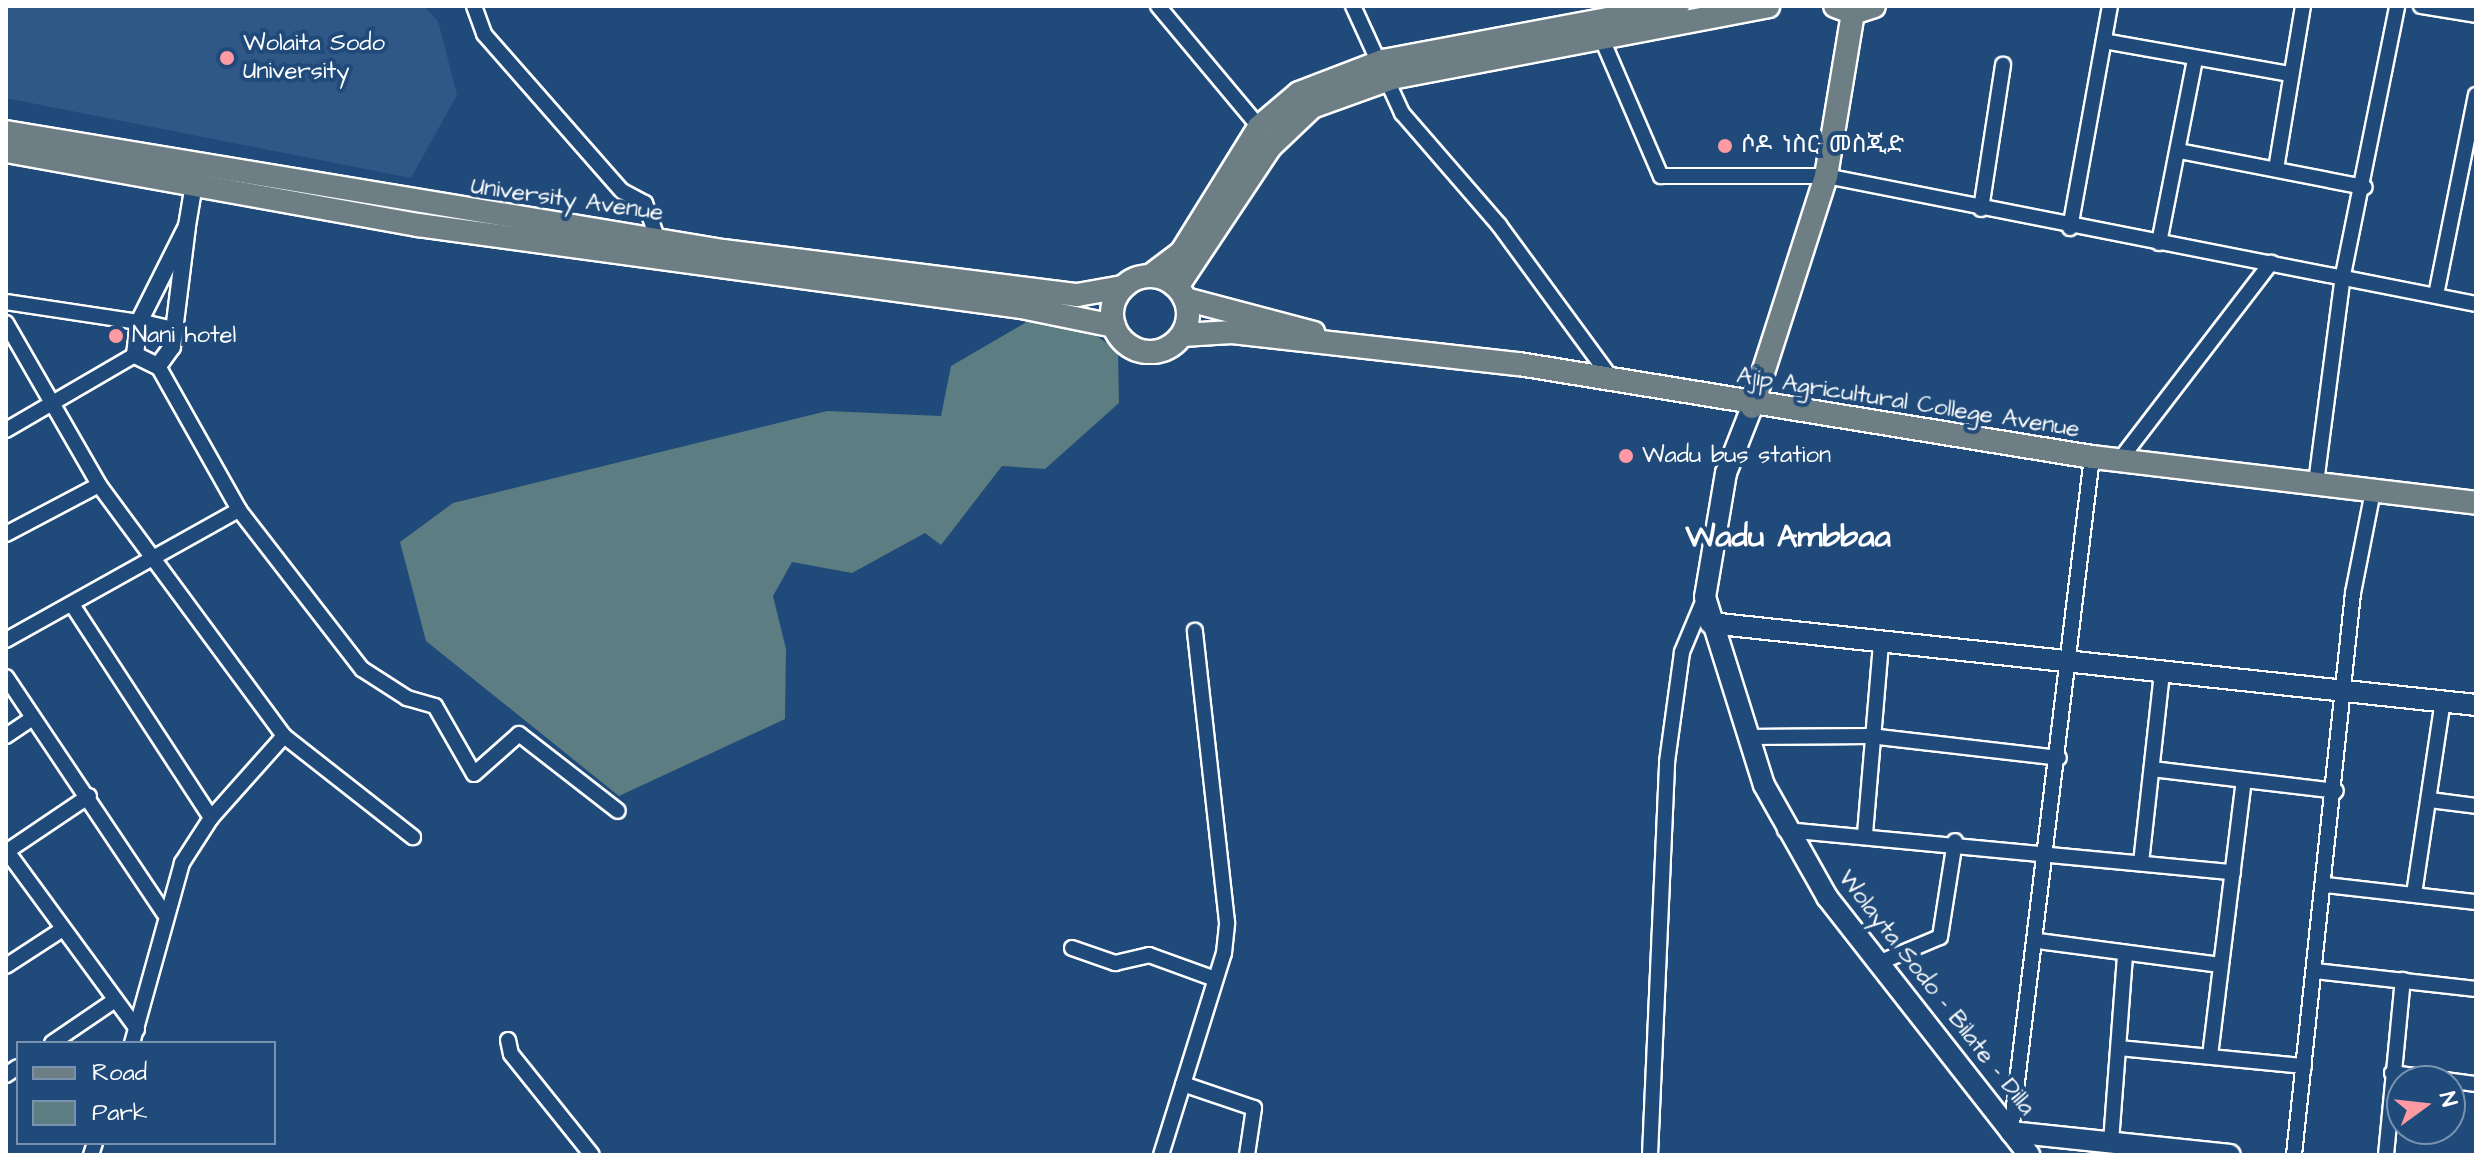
<!DOCTYPE html>
<meta charset="utf-8">
<style>
body{margin:0}
#map{position:relative;width:2482px;height:1161px;overflow:hidden;background:#1f4a7a;font-family:"Architects Daughter","Noto Sans Ethiopic",sans-serif}
div>[style]{position:absolute}
.built>*{inset:0;background:#305887}
.green>*{inset:0;background:#5c7d81}
.roads{filter:drop-shadow(2px 0 #fff) drop-shadow(-2px 0 #fff) drop-shadow(0 2px #fff) drop-shadow(0 -2px #fff)}
.minor>*{height:14px;margin:-7px;padding:0 7px;transform-origin:7px;border-radius:7px;background:#1f4a7a}
.tertiary>*{height:16px;margin:-8px;padding:0 8px;transform-origin:8px;border-radius:8px;background:#1f4a7a}
.secondary>*{height:20px;margin:-10px;padding:0 10px;transform-origin:10px;border-radius:10px;background:#1f4a7a}
.primary>*{height:22px;margin:-11px;padding:0 11px;transform-origin:11px;border-radius:11px;background:#6d7e84}
.trunk>*{height:22px;margin:-11px;padding:0 11px;transform-origin:11px;border-radius:11px;background:#6d7e84}
.trunk>.ring{margin:-11px;padding:0;box-sizing:content-box;background:none;border:22px solid #6d7e84;border-radius:50%}
.dots>*{width:22px;height:22px;translate:-50% -50%;box-sizing:border-box;border:4px solid #1f4a7a;border-radius:50%}
span{translate:-50% -50%;white-space:nowrap;text-align:center;line-height:1.15;-webkit-text-stroke:8px #1f4a7a;paint-order:stroke}
.poi-label{font-size:24px;color:#fff}
.left{translate:0 -50%;text-align:left}
.street-label{font-size:24px;color:#fff}
.district-label{font-size:32px;color:#fff;font-weight:700}
.frame{position:absolute;inset:0;border:8px solid #fff;pointer-events:none}
.legend{position:absolute;left:16px;top:1041px;width:260px;height:104px;box-sizing:border-box;background:#1f4a7a;border:2px solid #7992af;margin:0;padding:10px 14px;list-style:none;font-size:24px;color:#fff}
.legend li{display:flex;align-items:center;gap:16px;height:40px}
.legend b{width:40px;border:2px solid #7992af}
.north{position:absolute;left:2386px;top:1065px;width:80px;height:80px;box-sizing:border-box;background:#1f4a7a;border:2px solid #7992af;border-radius:50%;rotate:75deg;font-size:22px;font-weight:700;line-height:32px;text-align:center;color:#fff}
.north::after{content:'';display:block;margin:auto;width:28px;height:36px;background:#ff9aa2;clip-path:polygon(50% 0,100% 100%,50% 72%,0 100%)}
</style>
<div id="map">
<div class="built">
<i style="clip-path:polygon(6px 6px,424px 6px,438px 21px,457px 95px,411px 178px,6px 98px)"></i>
</div>
<div class="green">
<i style="clip-path:polygon(1030px 320px,1084px 327px,1118px 351px,1119px 403px,1045px 469px,1002px 466px,941px 545px,925px 533px,852px 573px,792px 562px,773px 596px,786px 649px,785px 719px,619px 796px,426px 641px,400px 542px,453px 503px,827px 411px,941px 416px,951px 366px)"></i>
</div>
<div class="roads">
<div class="minor">
<i style="left:474px;top:6px;width:30px;rotate:70deg"></i>
<i style="left:484px;top:34px;width:209px;rotate:48.7deg"></i>
<i style="left:622px;top:191px;width:26px;rotate:28deg"></i>
<i style="left:645px;top:203px;width:46px;rotate:70.8deg"></i>
<i style="left:1158px;top:6px;width:158px;rotate:50.1deg"></i>
<i style="left:1353px;top:6px;width:118px;rotate:65.4deg"></i>
<i style="left:1402px;top:113px;width:148px;rotate:49.1deg"></i>
<i style="left:1499px;top:225px;width:195px;rotate:53.8deg"></i>
<i style="left:2421px;top:6px;width:56px;rotate:9.3deg"></i>
<i style="left:1598px;top:30px;width:159px;rotate:66.7deg"></i>
<i style="left:1661px;top:176px;width:165px"></i>
<i style="left:1826px;top:176px;width:662px;rotate:11.14deg"></i>
<i style="left:2104px;top:41px;width:188px;rotate:10.1deg"></i>
<i style="left:2179px;top:151px;width:189px;rotate:11deg"></i>
<i style="left:2276px;top:169px;width:165px;rotate:-80.6deg"></i>
<i style="left:1981px;top:209px;width:146px;rotate:-81.3deg"></i>
<i style="left:2070px;top:228px;width:226px;rotate:-79.8deg"></i>
<i style="left:2159px;top:243px;width:187px;rotate:-78.9deg"></i>
<i style="left:2436px;top:295px;width:204px;rotate:-78.7deg"></i>
<i style="left:6px;top:302px;width:134px;rotate:8.6deg"></i>
<i style="left:6px;top:323px;width:187px;rotate:60.1deg"></i>
<i style="left:99px;top:485px;width:312px;rotate:53.6deg"></i>
<i style="left:284px;top:736px;width:110px;rotate:131.7deg"></i>
<i style="left:211px;top:818px;width:54px;rotate:122.8deg"></i>
<i style="left:182px;top:863px;width:187px;rotate:105.5deg"></i>
<i style="left:158px;top:366px;width:165px;rotate:60.6deg"></i>
<i style="left:239px;top:510px;width:201px;rotate:52.3deg"></i>
<i style="left:362px;top:669px;width:54px;rotate:32.8deg"></i>
<i style="left:407px;top:698px;width:29px;rotate:16deg"></i>
<i style="left:435px;top:706px;width:78px;rotate:60.2deg"></i>
<i style="left:474px;top:774px;width:60px;rotate:-41.6deg"></i>
<i style="left:519px;top:734px;width:125px;rotate:37.9deg"></i>
<i style="left:6px;top:430px;width:149px;rotate:-30.2deg"></i>
<i style="left:2119px;top:461px;width:250px;rotate:-52.5deg"></i>
<i style="left:2316px;top:483px;width:210px;rotate:-82.6deg"></i>
<i style="left:2343px;top:275px;width:274px;rotate:-78.6deg"></i>
<i style="left:6px;top:534px;width:105px;rotate:-27.8deg"></i>
<i style="left:73px;top:606px;width:253px;rotate:56.9deg"></i>
<i style="left:6px;top:640px;width:267px;rotate:-29.2deg"></i>
<i style="left:6px;top:677px;width:284px;rotate:56.2deg"></i>
<i style="left:6px;top:736px;width:30px;rotate:-34deg"></i>
<i style="left:284px;top:736px;width:164px;rotate:38.1deg"></i>
<i style="left:1747px;top:737px;width:123px;rotate:-0.5deg"></i>
<i style="left:1870px;top:736px;width:190px;rotate:6.6deg"></i>
<i style="left:2152px;top:769px;width:185px;rotate:6.8deg"></i>
<i style="left:2430px;top:800px;width:46px;rotate:7.4deg"></i>
<i style="left:1785px;top:830px;width:450px;rotate:5.4deg"></i>
<i style="left:1865px;top:834px;width:193px;rotate:-85.2deg"></i>
<i style="left:6px;top:850px;width:222px;rotate:53.8deg"></i>
<i style="left:6px;top:852px;width:100px;rotate:-34deg"></i>
<i style="left:2141px;top:863px;width:191px;rotate:-83.7deg"></i>
<i style="left:2326px;top:885px;width:151px;rotate:6.5deg"></i>
<i style="left:2414px;top:894px;width:196px;rotate:-81.5deg"></i>
<i style="left:2038px;top:941px;width:184px;rotate:7.5deg"></i>
<i style="left:1072px;top:948px;width:46px;rotate:19.2deg"></i>
<i style="left:1115px;top:963px;width:35px;rotate:-13deg"></i>
<i style="left:1149px;top:955px;width:70px;rotate:20deg"></i>
<i style="left:1876px;top:964px;width:69px;rotate:-22.9deg"></i>
<i style="left:1940px;top:937px;width:97px;rotate:-81.1deg"></i>
<i style="left:6px;top:966px;width:68px;rotate:-33deg"></i>
<i style="left:2315px;top:971px;width:162px;rotate:6.4deg"></i>
<i style="left:508px;top:1040px;width:14px;rotate:78deg"></i>
<i style="left:511px;top:1054px;width:129px;rotate:51.3deg"></i>
<i style="left:52px;top:1043px;width:76px;rotate:-34.3deg"></i>
<i style="left:2119px;top:1048px;width:186px;rotate:5.6deg"></i>
<i style="left:2210px;top:1056px;width:278px;rotate:-83deg"></i>
<i style="left:2392px;top:1073px;width:85px;rotate:7.5deg"></i>
<i style="left:6px;top:1075px;width:14px;rotate:-34deg"></i>
<i style="left:1183px;top:1084px;width:75px;rotate:18.7deg"></i>
<i style="left:1254px;top:1108px;width:48px;rotate:98.5deg"></i>
<i style="left:2011px;top:1132px;width:680px;rotate:-83.16deg"></i>
<i style="left:2111px;top:1142px;width:189px;rotate:-85.7deg"></i>
<i style="left:91px;top:1155px;width:13px;rotate:-72deg"></i>
<i style="left:1161px;top:1155px;width:212px;rotate:-72.7deg"></i>
<i style="left:1224px;top:953px;width:31px;rotate:-84deg"></i>
<i style="left:1227px;top:922px;width:293px;rotate:-96.3deg"></i>
<i style="left:1650px;top:1155px;width:393px;rotate:-87.5deg"></i>
<i style="left:1667px;top:762px;width:111px;rotate:-82.2deg"></i>
<i style="left:1682px;top:652px;width:60px;rotate:-67.3deg"></i>
<i style="left:2294px;top:1155px;width:565px;rotate:-84.01deg"></i>
<i style="left:2353px;top:593px;width:104px;rotate:-78.9deg"></i>
<i style="left:2386px;top:1155px;width:176px;rotate:-84.5deg"></i>
</div>
<div class="tertiary">
<i style="left:139px;top:322px;width:107px;rotate:-63.4deg"></i>
<i style="left:187px;top:226px;width:43px;rotate:-80.5deg"></i>
<i style="left:173px;top:330px;width:35px;rotate:-167deg"></i>
<i style="left:139px;top:322px;width:33px;rotate:97deg"></i>
<i style="left:135px;top:355px;width:25px;rotate:26deg"></i>
<i style="left:158px;top:366px;width:24px;rotate:-54deg"></i>
<i style="left:172px;top:347px;width:122px;rotate:-82.9deg"></i>
</div>
<div class="secondary">
<i style="left:1752px;top:407px;width:71px;rotate:111.5deg"></i>
<i style="left:1726px;top:473px;width:126px;rotate:99.6deg"></i>
<i style="left:1705px;top:597px;width:197px;rotate:72.6deg"></i>
<i style="left:1764px;top:785px;width:129px;rotate:60.6deg"></i>
<i style="left:1827px;top:897px;width:328px;rotate:51.9deg"></i>
<i style="left:1710px;top:623px;width:770px;rotate:6.11deg"></i>
<i style="left:2011px;top:1132px;width:220px;rotate:6deg"></i>
</div>
<div class="primary">
<i style="left:1185px;top:299px;width:133px;rotate:14.8deg"></i>
<i style="left:1183px;top:335px;width:49px;rotate:-3.5deg"></i>
<i style="left:1232px;top:332px;width:289px;rotate:6.4deg"></i>
<i style="left:1519px;top:364px;width:580px;rotate:9.22deg"></i>
<i style="left:2092px;top:457px;width:387px;rotate:6.8deg"></i>
<i style="left:1752px;top:407px;width:243px;rotate:-72.2deg"></i>
<i style="left:1826px;top:176px;width:165px;rotate:-80.6deg"></i>
</div>
<div class="trunk">
<i style="left:1835px;top:6px;width:19px;rotate:21deg"></i>
<i style="left:1853px;top:13px;width:22px;rotate:-18deg"></i>
<i style="left:6px;top:132px;width:727px;rotate:9.42deg"></i>
<i style="left:723px;top:251px;width:357px;rotate:7.1deg"></i>
<i style="left:1077px;top:295px;width:47px;rotate:-9.9deg"></i>
<i style="left:6px;top:151px;width:419px;rotate:10.2deg"></i>
<i style="left:418px;top:225px;width:609px;rotate:7.74deg"></i>
<i style="left:1021px;top:307px;width:95px;rotate:11.5deg"></i>
<i class="ring" style="left:1112px;top:276px;width:54px;height:54px"></i>
<i style="left:1150px;top:276px;width:39px;rotate:-37deg"></i>
<i style="left:1181px;top:253px;width:148px;rotate:-58.2deg"></i>
<i style="left:1259px;top:127px;width:52px;rotate:-40.4deg"></i>
<i style="left:1299px;top:93px;width:90px;rotate:-20.9deg"></i>
<i style="left:1383px;top:61px;width:300px;rotate:-10.6deg"></i>
<i style="left:1177px;top:287px;width:168px;rotate:-56.4deg"></i>
<i style="left:1270px;top:147px;width:58px;rotate:-43.6deg"></i>
<i style="left:1312px;top:107px;width:85px;rotate:-19.9deg"></i>
<i style="left:1392px;top:78px;width:383px;rotate:-10.8deg"></i>
</div>
</div>
<div class="dots">
<i style="left:227px;top:58px;background:#ff9aa2"></i>
<i style="left:1725px;top:146px;background:#ff9aa2"></i>
<i style="left:116px;top:336px;background:#ff9aa2"></i>
<i style="left:1626px;top:456px;background:#ff9aa2"></i>
</div>
<div class="poi-label">
<span class="left" style="left:243px;top:58px">Wolaita Sodo<br>University</span>
<span class="left" style="left:1741px;top:146px">ሶዶ ነስር መስጂድ</span>
<span class="left" style="left:132px;top:336px">Nani hotel</span>
<span class="left" style="left:1642px;top:456px">Wadu bus station</span>
</div>
<div class="street-label">
<span style="left:567px;top:200px;rotate:8deg">University Avenue</span>
<span style="left:1908px;top:403px;rotate:9deg">Ajip Agricultural College Avenue</span>
<span style="left:1936px;top:993px;rotate:52deg">Wolayta Sodo - Bilate - Dilla</span>
</div>
<div class="district-label">
<span style="left:1788px;top:537px">Wadu Ambbaa</span>
</div>
<div class="frame"></div>
<ul class="legend">
<li><b style="height:10px;background:#6d7e84"></b>Road</li>
<li><b style="height:22px;background:#5c7d81"></b>Park</li>
</ul>
<div class="north">N</div>
</div>
